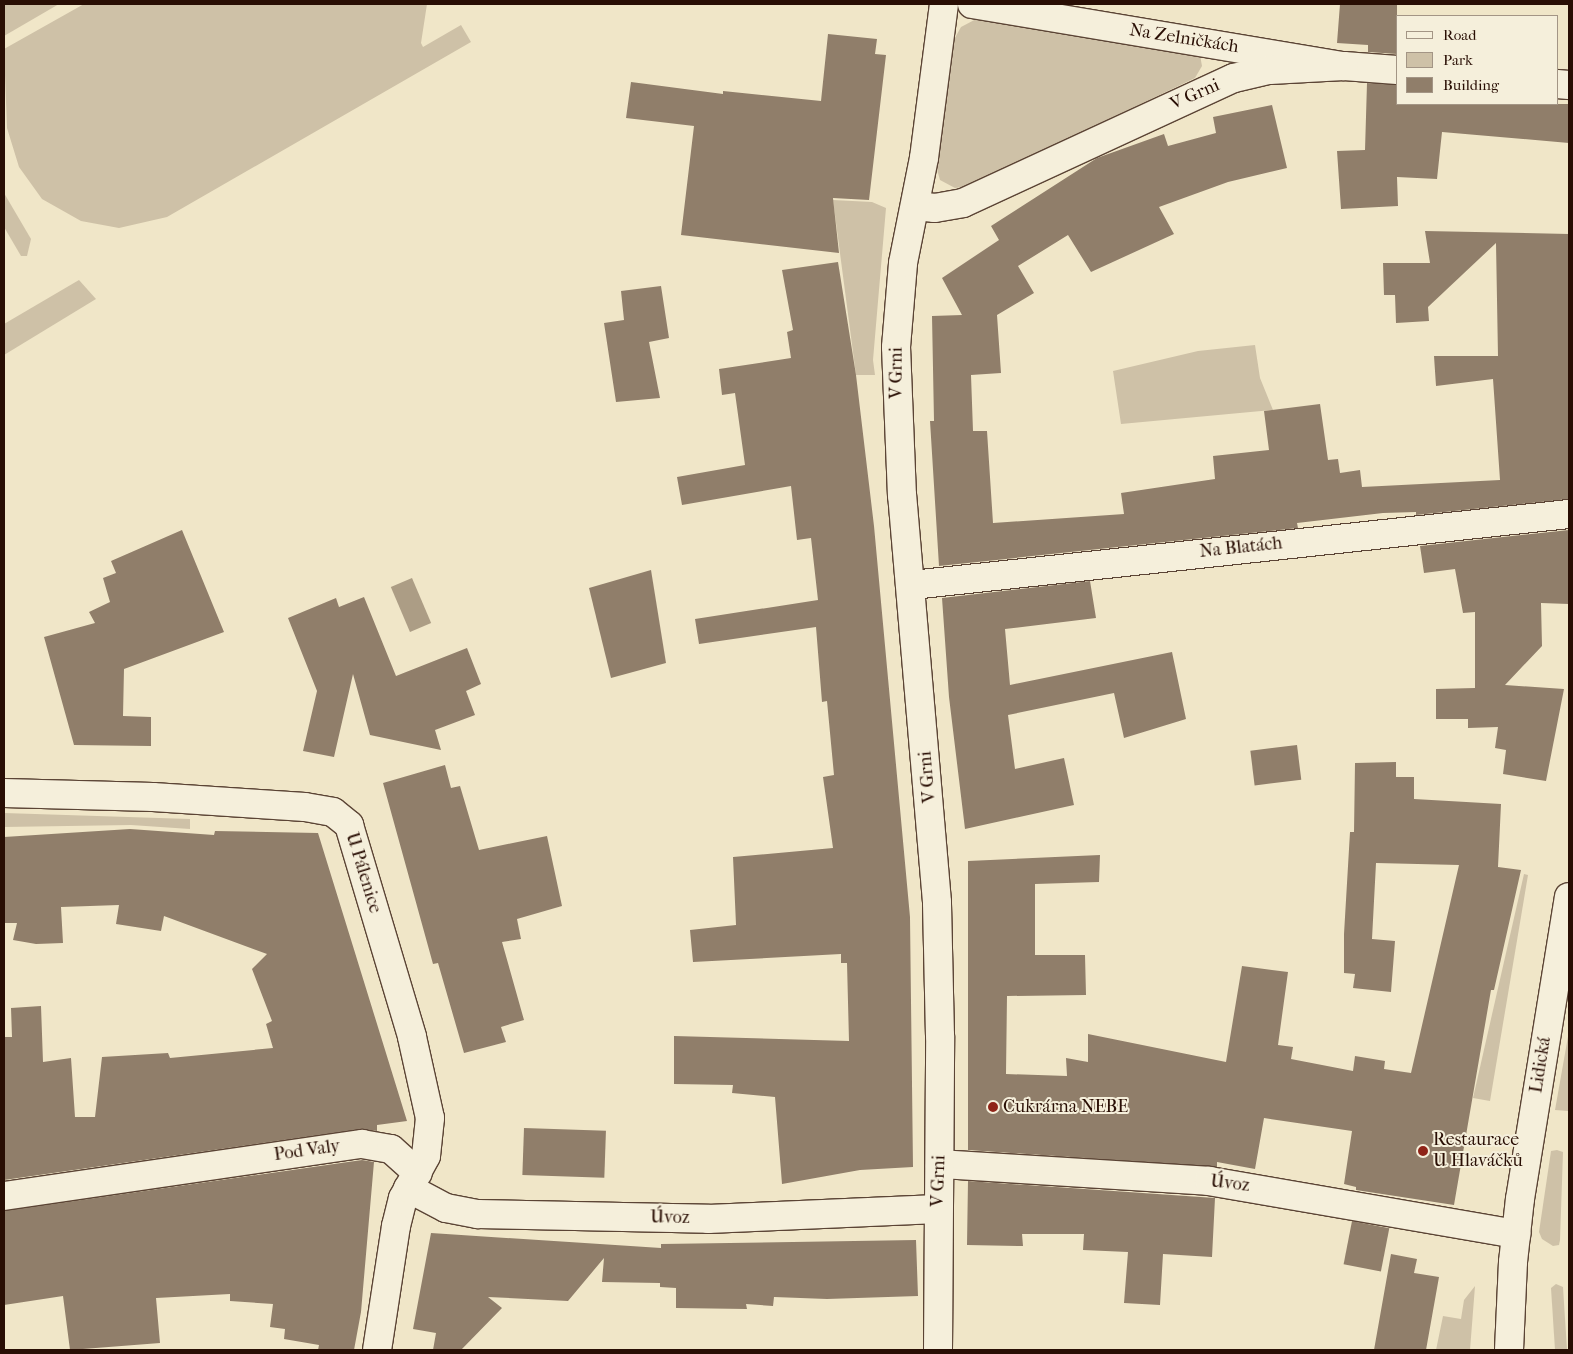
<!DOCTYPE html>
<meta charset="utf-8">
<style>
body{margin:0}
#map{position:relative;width:1573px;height:1354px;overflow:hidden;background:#f0e6c8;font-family:"IM FELL French Canon",serif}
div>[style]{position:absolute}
.green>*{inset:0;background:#cec1a7}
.water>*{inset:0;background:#ac9d85;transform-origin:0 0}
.building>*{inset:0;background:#907e6a;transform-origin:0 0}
.roads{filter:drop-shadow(1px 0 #5b4435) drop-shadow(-1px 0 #5b4435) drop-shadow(0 1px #5b4435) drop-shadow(0 -1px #5b4435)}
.minor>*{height:28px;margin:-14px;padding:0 14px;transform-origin:14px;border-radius:14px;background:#f5efdb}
.secondary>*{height:28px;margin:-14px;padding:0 14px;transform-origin:14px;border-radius:14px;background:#f5efdb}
.dots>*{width:14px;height:14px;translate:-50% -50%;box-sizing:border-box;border:2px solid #f5efdb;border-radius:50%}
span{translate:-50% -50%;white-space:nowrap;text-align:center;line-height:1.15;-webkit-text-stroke:4px #f5efdb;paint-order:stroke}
.street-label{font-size:18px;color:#290e04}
.poi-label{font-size:18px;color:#290e04}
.left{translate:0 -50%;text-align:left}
.frame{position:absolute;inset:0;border:5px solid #290e04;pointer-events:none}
.legend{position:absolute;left:1396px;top:15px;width:162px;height:90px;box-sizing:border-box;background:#f5efdb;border:1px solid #a39585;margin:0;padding:6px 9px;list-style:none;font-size:15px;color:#290e04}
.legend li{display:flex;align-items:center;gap:10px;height:25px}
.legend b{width:25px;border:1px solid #a39585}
</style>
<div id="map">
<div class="green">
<i style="clip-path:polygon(4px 4px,59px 4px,4px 36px)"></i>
<i style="clip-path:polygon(84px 4px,427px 4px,421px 43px,423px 47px,461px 25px,471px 42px,167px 217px,119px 228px,81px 221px,42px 199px,19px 167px,7px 128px,4px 49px)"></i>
<i style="clip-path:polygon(982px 16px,1200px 55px,1202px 66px,1195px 78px,969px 186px,955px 188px,940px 180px,936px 166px,951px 45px,961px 27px)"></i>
<i style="clip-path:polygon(4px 193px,31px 239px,27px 256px,21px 256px,4px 227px)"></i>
<i style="clip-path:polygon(833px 200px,872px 202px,886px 208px,873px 360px,875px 375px,856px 375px)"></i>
<i style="clip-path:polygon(79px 280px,96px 299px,4px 355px,4px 324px)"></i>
<i style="clip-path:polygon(1255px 345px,1260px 378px,1273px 410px,1121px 424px,1113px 371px,1198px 351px)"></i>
<i style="clip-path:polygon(4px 813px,190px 819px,190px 829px,131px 825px,4px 827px)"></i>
<i style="clip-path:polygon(1524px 874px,1528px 875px,1490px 1101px,1473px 1098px)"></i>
<i style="clip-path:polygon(1569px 1031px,1568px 1111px,1555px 1110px)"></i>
<i style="clip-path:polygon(1557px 1150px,1563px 1152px,1560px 1240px,1559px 1245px,1553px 1246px,1542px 1239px,1539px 1232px,1551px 1151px)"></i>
<i style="clip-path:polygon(1556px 1284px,1563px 1287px,1567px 1350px,1555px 1350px,1551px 1288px)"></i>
<i style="clip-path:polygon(1475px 1286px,1470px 1350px,1436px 1350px,1443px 1316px,1461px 1319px,1464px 1300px)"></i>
</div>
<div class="water">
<i style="left:412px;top:578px;width:49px;height:23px;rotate:67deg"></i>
</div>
<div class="building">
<i style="clip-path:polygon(1340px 4px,1397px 4px,1397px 54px,1368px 52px,1368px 45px,1337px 43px)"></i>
<i style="clip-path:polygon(828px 34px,877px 39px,875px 54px,886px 55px,869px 200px,833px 198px,839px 253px,681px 235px,694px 126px,626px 118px,631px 82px,723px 94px,723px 91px,821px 101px)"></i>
<i style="clip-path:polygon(1367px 83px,1397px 85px,1397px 104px,1569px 104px,1569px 143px,1442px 132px,1437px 179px,1397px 177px,1398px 206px,1341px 209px,1337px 151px,1365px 150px)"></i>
<i style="clip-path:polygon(1272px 105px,1287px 168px,1228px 182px,1159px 207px,1174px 234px,1091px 272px,1068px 235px,1018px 266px,1034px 293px,997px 315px,1001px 373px,971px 375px,973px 431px,987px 431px,993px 523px,1124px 514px,1121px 493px,1215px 479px,1213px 456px,1269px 450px,1264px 411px,1320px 404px,1328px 460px,1338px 459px,1340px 473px,1360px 470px,1362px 487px,1500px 480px,1493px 379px,1436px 386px,1434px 356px,1498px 356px,1496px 243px,1428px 307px,1429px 321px,1396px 323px,1395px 295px,1384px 295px,1383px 263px,1430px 263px,1425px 231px,1569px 234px,1569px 499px,1416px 515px,1416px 512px,1383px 513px,1297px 523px,1298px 528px,939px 566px,930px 421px,934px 421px,932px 316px,962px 315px,942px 278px,999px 240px,991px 226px,1097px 158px,1164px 134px,1168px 146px,1216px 133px,1213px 117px)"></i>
<i style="clip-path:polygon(838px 262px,856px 375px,874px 526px,910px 917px,913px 1167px,860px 1170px,782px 1184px,775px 1097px,732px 1093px,733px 1085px,674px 1084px,674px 1036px,849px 1041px,847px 963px,841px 963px,841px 954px,693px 962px,690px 930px,736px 925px,733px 857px,833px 848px,823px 777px,834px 775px,827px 701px,822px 702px,816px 627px,699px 644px,695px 619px,818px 600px,811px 538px,797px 540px,791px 486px,682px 505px,677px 477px,745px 465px,735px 393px,722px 395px,719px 369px,791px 358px,787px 332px,793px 330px,782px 270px)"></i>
<i style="clip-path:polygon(661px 286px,669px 338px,649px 342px,660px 398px,616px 402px,604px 323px,624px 320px,621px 291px)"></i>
<i style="clip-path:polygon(182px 530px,224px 632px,124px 669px,123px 716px,151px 717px,151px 746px,74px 745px,44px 637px,95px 623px,89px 612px,110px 602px,103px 578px,116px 573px,111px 561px)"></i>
<i style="clip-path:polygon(1569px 530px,1569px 604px,1541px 603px,1542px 646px,1505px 685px,1564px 689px,1546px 781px,1503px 774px,1506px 750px,1495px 748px,1498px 727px,1468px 728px,1468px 719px,1436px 719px,1436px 689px,1475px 688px,1475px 612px,1463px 613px,1455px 569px,1424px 573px,1420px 546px)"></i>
<i style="clip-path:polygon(651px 570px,666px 663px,611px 678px,589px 588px)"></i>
<i style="clip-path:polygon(1090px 581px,1096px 618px,1005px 629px,1010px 685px,1172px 652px,1186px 719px,1124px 738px,1114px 693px,1008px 715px,1015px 769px,1064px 758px,1074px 805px,965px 829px,949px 697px,942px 598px)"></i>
<i style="clip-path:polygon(364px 597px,396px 676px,467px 648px,481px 684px,466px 691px,475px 715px,435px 730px,441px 750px,370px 735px,353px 674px,334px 757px,303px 751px,317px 691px,288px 618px,336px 598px,339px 607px)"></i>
<i style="left:1297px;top:745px;width:35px;height:47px;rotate:83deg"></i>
<i style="clip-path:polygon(1396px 762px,1396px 777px,1414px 777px,1414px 799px,1501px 804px,1498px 867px,1521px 870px,1494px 990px,1491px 990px,1454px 1205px,1356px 1190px,1356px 1187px,1344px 1184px,1352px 1131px,1264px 1118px,1255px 1169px,1217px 1162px,1217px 1167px,968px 1150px,968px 861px,1100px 855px,1099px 882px,1035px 884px,1035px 955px,1085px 955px,1086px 995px,1007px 996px,1006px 1074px,1067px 1076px,1066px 1058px,1088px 1062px,1088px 1034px,1226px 1062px,1242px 966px,1288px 972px,1278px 1045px,1293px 1047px,1291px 1059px,1353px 1071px,1355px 1056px,1385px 1061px,1384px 1069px,1411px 1073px,1459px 865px,1376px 863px,1372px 939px,1395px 941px,1391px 992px,1353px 988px,1355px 974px,1344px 973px,1344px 934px,1350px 832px,1354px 832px,1355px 763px)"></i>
<i style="clip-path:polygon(445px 765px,451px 788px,460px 786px,479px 850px,547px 836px,562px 906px,517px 919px,521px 939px,502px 942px,524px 1020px,501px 1027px,506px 1042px,464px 1053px,438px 963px,433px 964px,383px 783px)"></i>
<i style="clip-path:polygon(130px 829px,214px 835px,215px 831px,318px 833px,407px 1121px,377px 1125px,377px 1131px,360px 1129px,4px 1180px,4px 1037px,12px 1037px,11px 1008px,41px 1006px,43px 1062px,71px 1058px,75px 1117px,95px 1117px,102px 1057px,168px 1053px,170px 1058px,273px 1048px,266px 1024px,272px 1021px,252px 969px,267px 954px,164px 916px,161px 931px,116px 924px,119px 905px,61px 907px,63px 943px,36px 944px,13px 940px,17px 923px,4px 923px,4px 837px)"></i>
<i style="left:524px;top:1128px;width:82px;height:47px;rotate:2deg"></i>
<i style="clip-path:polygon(362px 1160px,374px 1162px,361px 1312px,354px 1350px,318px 1350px,319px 1345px,284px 1339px,285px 1329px,270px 1327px,273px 1304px,230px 1301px,230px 1294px,156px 1298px,160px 1343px,70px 1350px,63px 1296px,4px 1305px,4px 1211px)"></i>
<i style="clip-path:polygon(968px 1181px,1215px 1198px,1212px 1257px,1163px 1254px,1160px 1305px,1124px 1303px,1128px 1252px,1083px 1250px,1084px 1234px,1022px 1234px,1023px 1246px,967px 1245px)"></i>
<i style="left:1352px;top:1221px;width:38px;height:44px;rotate:11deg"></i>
<i style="clip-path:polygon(431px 1233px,661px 1248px,661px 1244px,916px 1240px,918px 1296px,827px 1299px,774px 1297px,773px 1306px,746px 1304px,747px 1309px,676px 1308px,676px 1288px,660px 1287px,660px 1283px,602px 1282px,604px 1258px,568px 1301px,488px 1297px,502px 1308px,461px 1350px,433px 1350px,436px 1333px,413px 1329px)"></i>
<i style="clip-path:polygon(1391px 1254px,1417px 1259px,1414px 1273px,1439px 1277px,1426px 1350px,1374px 1350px)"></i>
</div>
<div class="roads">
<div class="minor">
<i style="left:972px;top:4px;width:377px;rotate:9.5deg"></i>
<i style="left:1344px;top:66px;width:53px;rotate:4.3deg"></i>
<i style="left:1557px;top:84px;width:12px;rotate:5deg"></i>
<i style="left:916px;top:206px;width:19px;rotate:6deg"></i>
<i style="left:935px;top:208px;width:28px;rotate:-10deg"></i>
<i style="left:963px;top:203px;width:298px;rotate:-24.8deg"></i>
<i style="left:1234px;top:78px;width:37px;rotate:-13deg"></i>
<i style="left:1270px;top:70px;width:74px;rotate:-3.1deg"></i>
<i style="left:912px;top:585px;width:661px;rotate:-6.17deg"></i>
<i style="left:4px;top:793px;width:149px;rotate:1.5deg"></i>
<i style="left:153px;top:797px;width:152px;rotate:3.8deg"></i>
<i style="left:305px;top:807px;width:28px;rotate:10deg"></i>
<i style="left:333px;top:812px;width:21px;rotate:39deg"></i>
<i style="left:349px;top:825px;width:221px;rotate:73.4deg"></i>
<i style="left:412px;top:1037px;width:83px;rotate:77.5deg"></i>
<i style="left:430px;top:1118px;width:38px;rotate:96deg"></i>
<i style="left:426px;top:1156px;width:48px;rotate:118.7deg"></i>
<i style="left:403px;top:1198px;width:29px;rotate:104deg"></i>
<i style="left:396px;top:1226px;width:125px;rotate:98.7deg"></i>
<i style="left:940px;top:1164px;width:270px;rotate:3.6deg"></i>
<i style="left:1209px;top:1181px;width:312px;rotate:9.8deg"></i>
<i style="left:408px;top:1188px;width:43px;rotate:27.8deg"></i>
<i style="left:446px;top:1208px;width:33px;rotate:11deg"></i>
<i style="left:478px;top:1214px;width:230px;rotate:1.2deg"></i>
<i style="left:708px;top:1219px;width:230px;rotate:-2.5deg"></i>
<i style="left:4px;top:1196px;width:362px;rotate:-8.3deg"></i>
<i style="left:362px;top:1144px;width:29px;rotate:10deg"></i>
<i style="left:391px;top:1149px;width:36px;rotate:42deg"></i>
<i style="left:938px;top:1350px;width:314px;rotate:-89.6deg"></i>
<i style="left:940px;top:1036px;width:134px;rotate:-91.3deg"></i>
<i style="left:937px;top:902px;width:408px;rotate:-94.9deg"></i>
<i style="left:902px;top:496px;width:149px;rotate:-92.3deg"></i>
<i style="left:896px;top:347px;width:84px;rotate:-85.2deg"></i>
<i style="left:903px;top:263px;width:107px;rotate:-78.7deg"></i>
<i style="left:924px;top:158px;width:155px;rotate:-82.6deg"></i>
</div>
<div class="secondary">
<i style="left:1509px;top:1350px;width:88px;rotate:-87.4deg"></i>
<i style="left:1513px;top:1262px;width:63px;rotate:-83.7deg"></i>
<i style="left:1520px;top:1199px;width:306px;rotate:-80.8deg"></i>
</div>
</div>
<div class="dots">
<i style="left:993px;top:1107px;background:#8f2418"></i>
<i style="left:1423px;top:1151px;background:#8f2418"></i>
</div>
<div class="street-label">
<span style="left:1184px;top:39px;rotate:9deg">Na Zelničkách</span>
<span style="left:1195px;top:95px;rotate:-24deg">V Grni</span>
<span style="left:897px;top:373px;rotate:-90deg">V Grni</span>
<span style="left:1241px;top:548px;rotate:-6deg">Na Blatách</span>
<span style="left:928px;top:777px;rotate:-95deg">V Grni</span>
<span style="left:363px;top:873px;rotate:73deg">U Pálenice</span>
<span style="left:1541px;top:1065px;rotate:-81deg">Lidická</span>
<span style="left:307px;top:1151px;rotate:-8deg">Pod Valy</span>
<span style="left:939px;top:1181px;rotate:-88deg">V Grni</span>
<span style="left:1230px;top:1184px;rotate:7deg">Úvoz</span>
<span style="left:670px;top:1218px;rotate:1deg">Úvoz</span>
</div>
<div class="poi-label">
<span class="left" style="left:1003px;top:1107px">Cukrárna NEBE</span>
<span class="left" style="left:1433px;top:1151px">Restaurace<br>U Hlaváčků</span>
</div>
<div class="frame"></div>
<ul class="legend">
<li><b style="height:6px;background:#f5efdb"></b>Road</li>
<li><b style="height:14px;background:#cec1a7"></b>Park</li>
<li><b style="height:14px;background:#907e6a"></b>Building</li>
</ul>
</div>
